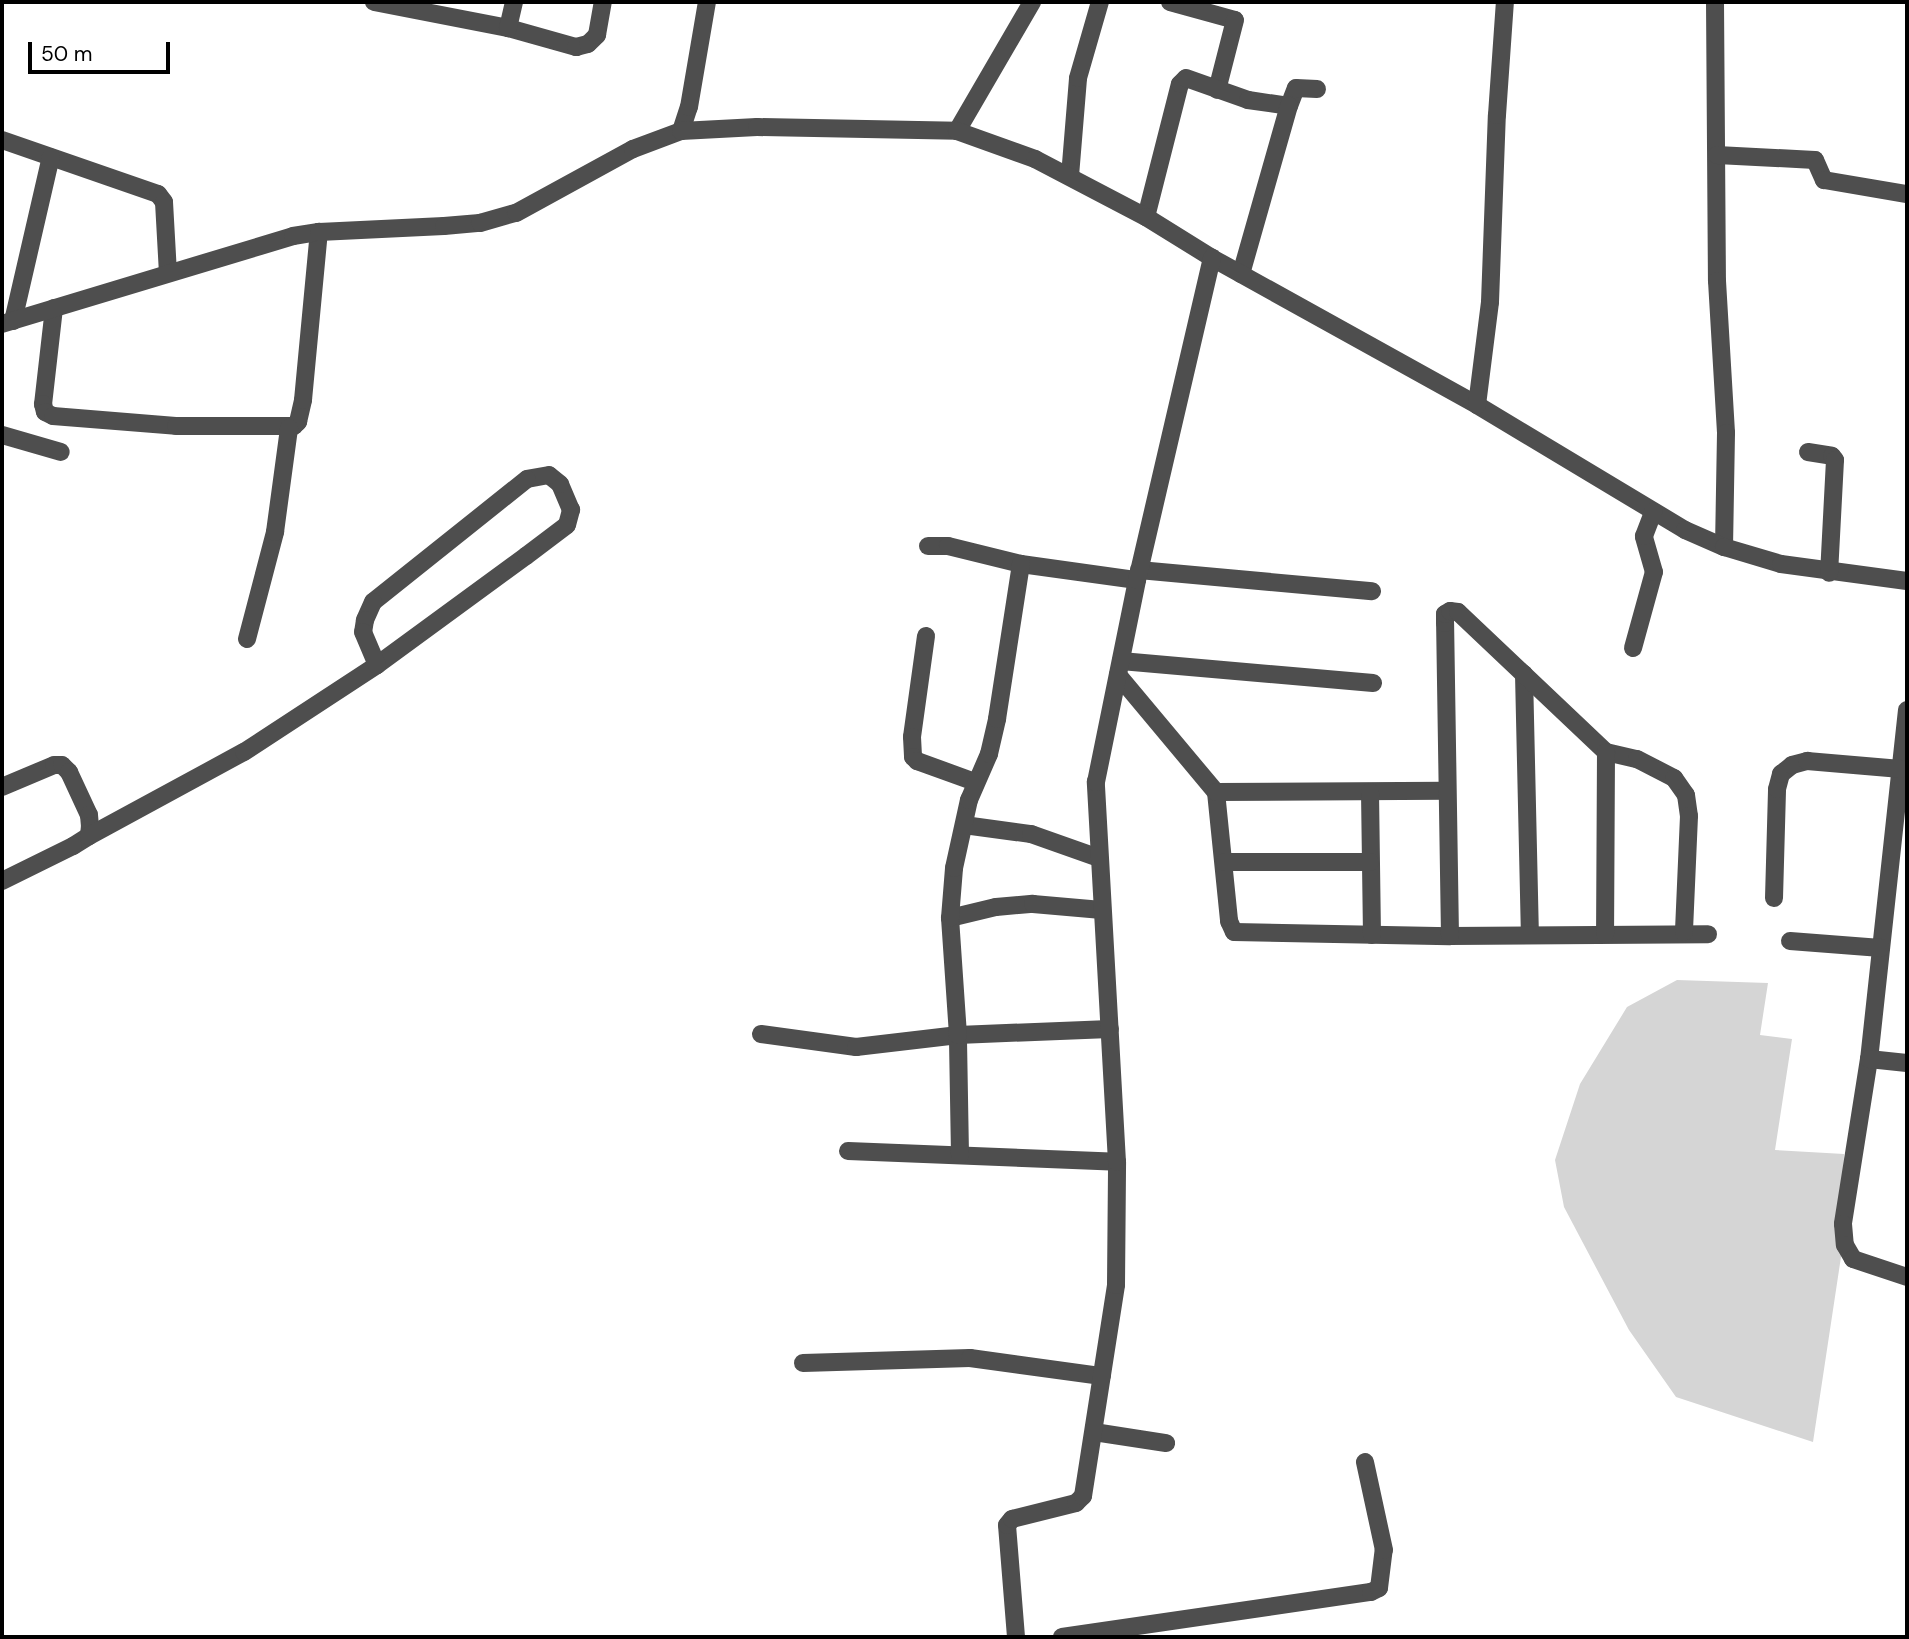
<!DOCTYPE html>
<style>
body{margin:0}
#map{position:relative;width:1909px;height:1639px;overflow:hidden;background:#fff;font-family:"DM Sans",sans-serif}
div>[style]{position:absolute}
.green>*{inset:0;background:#d5d5d5}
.minor>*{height:18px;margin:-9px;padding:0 9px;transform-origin:9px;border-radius:9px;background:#4e4e4e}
span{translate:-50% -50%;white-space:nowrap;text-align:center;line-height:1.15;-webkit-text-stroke:5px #fff;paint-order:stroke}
.frame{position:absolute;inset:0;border:4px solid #000;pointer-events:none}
.scale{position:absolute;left:28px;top:42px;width:142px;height:32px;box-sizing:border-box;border:4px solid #000;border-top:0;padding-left:9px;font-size:21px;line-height:24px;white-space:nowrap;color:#000;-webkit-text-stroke:5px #fff;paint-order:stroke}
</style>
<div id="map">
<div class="green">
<i style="clip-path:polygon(1677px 980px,1768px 983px,1760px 1035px,1792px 1039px,1775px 1150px,1844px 1154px,1841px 1257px,1813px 1442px,1676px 1397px,1629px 1330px,1564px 1207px,1555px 1160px,1580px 1084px,1627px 1007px)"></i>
</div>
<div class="minor">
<i style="left:374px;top:2px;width:136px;rotate:11deg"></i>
<i style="left:508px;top:28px;width:71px;rotate:15.6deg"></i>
<i style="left:576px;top:47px;width:12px;rotate:-14deg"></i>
<i style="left:588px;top:44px;width:13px;rotate:-45deg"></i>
<i style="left:597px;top:35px;width:34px;rotate:-80deg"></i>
<i style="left:1170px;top:2px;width:67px;rotate:15.5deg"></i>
<i style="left:1235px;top:20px;width:72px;rotate:104.4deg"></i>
<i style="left:1715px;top:2px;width:279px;rotate:89.6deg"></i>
<i style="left:1717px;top:281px;width:152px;rotate:86.6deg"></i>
<i style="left:1726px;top:433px;width:114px;rotate:91deg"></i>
<i style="left:508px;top:28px;width:27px;rotate:-77deg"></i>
<i style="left:681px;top:131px;width:25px;rotate:-72deg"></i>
<i style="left:689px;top:107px;width:107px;rotate:-80.3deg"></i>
<i style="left:957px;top:131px;width:149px;rotate:-59.8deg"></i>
<i style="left:2px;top:140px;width:165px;rotate:19.1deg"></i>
<i style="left:158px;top:194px;width:10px;rotate:53deg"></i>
<i style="left:164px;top:202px;width:71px;rotate:86.8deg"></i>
<i style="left:1717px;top:155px;width:98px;rotate:2.9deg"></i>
<i style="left:1815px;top:160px;width:22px;rotate:66deg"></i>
<i style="left:1824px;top:180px;width:84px;rotate:9.6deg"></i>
<i style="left:1070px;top:176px;width:98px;rotate:-85.3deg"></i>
<i style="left:1078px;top:78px;width:79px;rotate:-73.9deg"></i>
<i style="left:1146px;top:217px;width:137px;rotate:-75.7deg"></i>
<i style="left:1180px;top:84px;width:8px;rotate:-45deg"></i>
<i style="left:1186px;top:78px;width:66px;rotate:19.5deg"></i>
<i style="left:1248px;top:100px;width:41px;rotate:8.3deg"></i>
<i style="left:1289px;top:106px;width:19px;rotate:-69deg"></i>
<i style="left:1296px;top:88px;width:21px;rotate:3deg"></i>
<i style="left:1241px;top:274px;width:175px;rotate:-74.1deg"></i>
<i style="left:54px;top:308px;width:97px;rotate:96.5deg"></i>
<i style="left:43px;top:404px;width:8px;rotate:76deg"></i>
<i style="left:45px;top:412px;width:9px;rotate:27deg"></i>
<i style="left:53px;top:416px;width:123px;rotate:4.6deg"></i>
<i style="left:176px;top:426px;width:118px"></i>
<i style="left:294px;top:426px;width:6px;rotate:-45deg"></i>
<i style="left:298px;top:422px;width:23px;rotate:-77deg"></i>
<i style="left:303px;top:400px;width:169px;rotate:-84.6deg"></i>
<i style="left:13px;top:321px;width:168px;rotate:-77deg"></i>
<i style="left:2px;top:324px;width:304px;rotate:-16.8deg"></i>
<i style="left:293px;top:236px;width:26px;rotate:-9deg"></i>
<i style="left:319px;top:232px;width:125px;rotate:-2.7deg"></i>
<i style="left:444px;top:226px;width:36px;rotate:-5deg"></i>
<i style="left:480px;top:223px;width:37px;rotate:-16deg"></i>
<i style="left:516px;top:213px;width:133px;rotate:-28.7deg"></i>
<i style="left:633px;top:149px;width:51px;rotate:-20.6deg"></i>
<i style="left:681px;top:131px;width:76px;rotate:-3deg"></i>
<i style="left:757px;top:127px;width:200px;rotate:1.1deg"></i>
<i style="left:957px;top:131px;width:83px;rotate:19.7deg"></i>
<i style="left:1035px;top:159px;width:125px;rotate:27.6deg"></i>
<i style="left:1146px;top:217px;width:78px;rotate:31.8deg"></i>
<i style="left:1212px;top:258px;width:303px;rotate:29deg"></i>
<i style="left:1477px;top:405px;width:243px;rotate:31deg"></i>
<i style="left:1685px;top:530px;width:43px;rotate:23.6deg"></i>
<i style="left:1724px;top:547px;width:59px;rotate:16.6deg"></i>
<i style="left:1781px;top:564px;width:127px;rotate:7.7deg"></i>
<i style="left:1477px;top:405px;width:104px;rotate:-82.8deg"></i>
<i style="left:1490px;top:302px;width:187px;rotate:-87.9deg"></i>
<i style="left:1497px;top:115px;width:113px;rotate:-86deg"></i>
<i style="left:2px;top:435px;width:61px;rotate:16.1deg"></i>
<i style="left:1808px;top:452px;width:24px;rotate:9deg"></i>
<i style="left:1832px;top:456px;width:5px;rotate:53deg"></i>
<i style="left:1835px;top:460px;width:113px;rotate:93deg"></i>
<i style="left:928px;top:546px;width:20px"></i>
<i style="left:948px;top:546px;width:75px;rotate:13.9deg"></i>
<i style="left:1021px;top:564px;width:117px;rotate:7.9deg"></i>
<i style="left:1139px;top:570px;width:234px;rotate:5.2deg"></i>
<i style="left:926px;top:636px;width:102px;rotate:97.9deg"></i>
<i style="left:912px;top:737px;width:20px;rotate:87deg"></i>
<i style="left:913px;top:757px;width:6px;rotate:45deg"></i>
<i style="left:917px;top:761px;width:62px;rotate:19.9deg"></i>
<i style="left:247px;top:639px;width:111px;rotate:-75.3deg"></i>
<i style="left:275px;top:532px;width:105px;rotate:-82.3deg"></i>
<i style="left:1633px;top:648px;width:79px;rotate:-74.6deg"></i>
<i style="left:1654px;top:572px;width:37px;rotate:-106deg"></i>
<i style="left:1644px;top:536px;width:26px;rotate:-69deg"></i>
<i style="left:1121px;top:661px;width:253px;rotate:5deg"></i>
<i style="left:1524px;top:674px;width:261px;rotate:88.7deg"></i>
<i style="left:1118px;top:675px;width:153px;rotate:50.1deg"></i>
<i style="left:1216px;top:792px;width:130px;rotate:84.2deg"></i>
<i style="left:1229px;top:921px;width:12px;rotate:66deg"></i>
<i style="left:1234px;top:932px;width:216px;rotate:1.1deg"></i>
<i style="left:1450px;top:936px;width:258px;rotate:-0.4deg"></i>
<i style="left:1907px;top:710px;width:351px;rotate:96.2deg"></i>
<i style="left:1869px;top:1059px;width:167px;rotate:99deg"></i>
<i style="left:1843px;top:1224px;width:21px;rotate:85deg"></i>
<i style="left:1845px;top:1245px;width:16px;rotate:60deg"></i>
<i style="left:1853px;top:1259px;width:57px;rotate:18.4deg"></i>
<i style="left:1606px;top:752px;width:32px;rotate:13deg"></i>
<i style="left:1637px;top:759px;width:42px;rotate:27.2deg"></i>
<i style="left:1674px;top:778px;width:21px;rotate:55deg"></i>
<i style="left:1686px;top:795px;width:21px;rotate:82deg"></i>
<i style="left:1689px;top:816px;width:116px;rotate:92.5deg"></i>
<i style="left:2px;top:787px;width:56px;rotate:-22.9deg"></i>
<i style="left:54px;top:765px;width:8px"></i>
<i style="left:62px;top:765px;width:10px;rotate:45deg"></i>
<i style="left:69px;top:772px;width:47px;rotate:65.1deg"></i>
<i style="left:89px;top:815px;width:11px;rotate:85deg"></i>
<i style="left:90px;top:826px;width:10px;rotate:96deg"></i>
<i style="left:89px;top:836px;width:19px;rotate:148deg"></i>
<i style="left:73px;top:846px;width:79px;rotate:153.8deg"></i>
<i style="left:1216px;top:792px;width:229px;rotate:-0.3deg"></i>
<i style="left:1370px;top:792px;width:143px;rotate:89.2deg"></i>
<i style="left:964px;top:825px;width:68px;rotate:7.7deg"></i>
<i style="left:1031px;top:834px;width:72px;rotate:19.4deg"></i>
<i style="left:89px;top:836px;width:176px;rotate:-28.5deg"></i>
<i style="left:244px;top:752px;width:159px;rotate:-33.2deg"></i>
<i style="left:377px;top:665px;width:185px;rotate:-36.2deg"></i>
<i style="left:526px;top:556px;width:51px;rotate:-37.1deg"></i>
<i style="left:567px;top:525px;width:16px;rotate:-75deg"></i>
<i style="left:571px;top:510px;width:28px;rotate:-113deg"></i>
<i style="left:560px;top:484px;width:14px;rotate:-141deg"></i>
<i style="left:549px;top:475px;width:22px;rotate:170deg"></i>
<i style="left:527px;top:479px;width:197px;rotate:141.4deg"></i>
<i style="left:373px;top:602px;width:20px;rotate:114deg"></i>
<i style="left:365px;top:620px;width:12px;rotate:99deg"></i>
<i style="left:363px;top:632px;width:36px;rotate:67deg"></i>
<i style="left:1225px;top:862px;width:145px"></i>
<i style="left:1774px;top:898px;width:109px;rotate:-88.4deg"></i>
<i style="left:1777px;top:789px;width:16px;rotate:-75deg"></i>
<i style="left:1781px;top:774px;width:14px;rotate:-39deg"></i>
<i style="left:1792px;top:765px;width:16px;rotate:-15deg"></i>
<i style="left:1807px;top:761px;width:94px;rotate:4.9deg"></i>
<i style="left:950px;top:918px;width:47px;rotate:-13.4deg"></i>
<i style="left:996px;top:907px;width:37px;rotate:-5deg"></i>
<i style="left:1033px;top:904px;width:69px;rotate:5deg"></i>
<i style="left:1450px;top:936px;width:313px;rotate:-90.9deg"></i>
<i style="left:1445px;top:623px;width:9px;rotate:-90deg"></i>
<i style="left:1445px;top:614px;width:6px;rotate:-31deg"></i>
<i style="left:1450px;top:611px;width:8px;rotate:7deg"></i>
<i style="left:1458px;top:612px;width:204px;rotate:43.4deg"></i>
<i style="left:1606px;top:752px;width:182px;rotate:90.3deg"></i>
<i style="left:1790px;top:941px;width:91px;rotate:4.4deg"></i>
<i style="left:761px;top:1034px;width:96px;rotate:7.8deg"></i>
<i style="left:856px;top:1047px;width:103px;rotate:-6.7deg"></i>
<i style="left:958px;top:1035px;width:152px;rotate:-2.3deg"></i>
<i style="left:1869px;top:1059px;width:38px;rotate:6deg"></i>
<i style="left:848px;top:1151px;width:269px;rotate:2.3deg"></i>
<i style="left:960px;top:1155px;width:120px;rotate:-91deg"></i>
<i style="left:958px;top:1035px;width:117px;rotate:-93.9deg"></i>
<i style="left:950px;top:918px;width:50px;rotate:-85.4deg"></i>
<i style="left:954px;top:868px;width:70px;rotate:-77.6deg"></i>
<i style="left:969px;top:800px;width:50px;rotate:-66.5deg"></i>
<i style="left:989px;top:754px;width:36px;rotate:-77deg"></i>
<i style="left:997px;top:719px;width:157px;rotate:-81.2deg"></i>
<i style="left:803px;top:1363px;width:167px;rotate:-1.7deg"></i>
<i style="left:970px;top:1358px;width:133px;rotate:7.8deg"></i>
<i style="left:1094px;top:1432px;width:73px;rotate:8.7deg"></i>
<i style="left:1016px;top:1637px;width:112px;rotate:-94.6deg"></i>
<i style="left:1007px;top:1525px;width:8px;rotate:-50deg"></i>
<i style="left:1012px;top:1519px;width:66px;rotate:-14deg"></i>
<i style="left:1076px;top:1503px;width:10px;rotate:-45deg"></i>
<i style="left:1083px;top:1496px;width:214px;rotate:-81.1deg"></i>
<i style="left:1116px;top:1285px;width:123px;rotate:-89.5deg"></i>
<i style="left:1117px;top:1162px;width:381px;rotate:-93.2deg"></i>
<i style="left:1096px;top:782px;width:206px;rotate:-78.5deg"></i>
<i style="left:1137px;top:580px;width:331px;rotate:-76.9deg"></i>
<i style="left:1062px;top:1637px;width:312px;rotate:-8.3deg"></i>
<i style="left:1371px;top:1592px;width:9px;rotate:-27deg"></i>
<i style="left:1379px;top:1588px;width:38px;rotate:-83deg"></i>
<i style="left:1384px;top:1550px;width:90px;rotate:-102.2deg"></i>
</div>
<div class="frame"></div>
<div class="scale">50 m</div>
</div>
